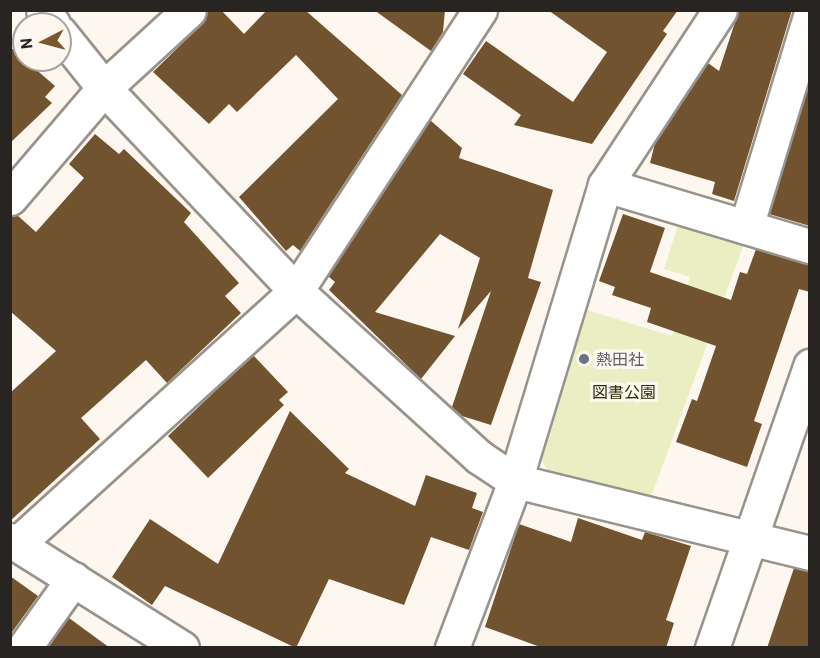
<!DOCTYPE html>
<meta charset="utf-8">
<style>
body{margin:0}
#map{position:relative;width:820px;height:658px;overflow:hidden;background:#fdf7ef;font-family:Barlow,"Noto Sans JP",sans-serif}
div>[style]{position:absolute}
.green>*{inset:0;background:#eaefc3}
.building>*{inset:0;background:#71542f}
.roads{filter:drop-shadow(2px 0 #99938c) drop-shadow(-2px 0 #99938c) drop-shadow(0 2px #99938c) drop-shadow(0 -2px #99938c)}
.minor>*{height:33px;margin:-16.5px;padding:0 16.5px;transform-origin:16.5px;border-radius:16.5px;background:#fff}
.dots>*{width:16px;height:16px;translate:-50% -50%;box-sizing:border-box;border:3px solid #fdf7ef;border-radius:50%}
span{translate:-50% -50%;white-space:nowrap;text-align:center;line-height:1.15;-webkit-text-stroke:6px #fdf7ef;paint-order:stroke}
.worship-label{font-size:16px;color:#5b616d}
.left{translate:0 -50%;text-align:left}
.park-label{font-size:16px;color:#2a2c05}
.frame{position:absolute;inset:0;border:12px solid #272421;pointer-events:none}
.north{position:absolute;left:12px;top:12px;width:60px;height:60px;box-sizing:border-box;background:#fdf7ef;border:2px solid #a7a39d;border-radius:50%;rotate:264deg;font-size:16px;font-weight:700;line-height:24px;text-align:center;color:#272421}
.north::after{content:'';display:block;margin:auto;width:21px;height:27px;background:#79572f;clip-path:polygon(50% 0,100% 100%,50% 72%,0 100%)}
</style>
<div id="map">
<div class="green">
<i style="clip-path:polygon(678px 225px,744px 244px,651px 497px,549px 472px,540px 458px,584px 309px,672px 336px,690px 277px,664px 269px)"></i>
</div>
<div class="building">
<i style="clip-path:polygon(207px 10px,221px 10px,244px 34px,267px 10px,305px 10px,402px 95px,300px 251px,293px 245px,286px 251px,239px 197px,338px 99px,296px 55px,237px 112px,229px 104px,209px 124px,153px 72px,202px 24px)"></i>
<i style="clip-path:polygon(374px 10px,445px 10px,443px 32px,431px 51px)"></i>
<i style="clip-path:polygon(548px 10px,678px 10px,663px 31px,667px 34px,592px 144px,514px 125px,521px 115px,463px 74px,486px 41px,573px 102px,607px 52px)"></i>
<i style="clip-path:polygon(739px 10px,792px 10px,734px 201px,712px 194px,715px 182px,650px 163px,655px 143px,708px 63px,719px 71px)"></i>
<i style="clip-path:polygon(10px 47px,55px 86px,45px 97px,52px 103px,10px 143px)"></i>
<i style="clip-path:polygon(810px 82px,810px 226px,769px 214px)"></i>
<i style="clip-path:polygon(430px 120px,462px 148px,459px 158px,553px 190px,528px 278px,541px 282px,491px 425px,462px 416px,452px 407px,491px 291px,458px 329px,480px 258px,440px 234px,375px 312px,455px 336px,421px 379px,329px 290px,335px 282px,328px 276px)"></i>
<i style="clip-path:polygon(95px 134px,119px 154px,124px 149px,191px 213px,184px 222px,239px 283px,225px 296px,241px 313px,167px 383px,146px 360px,81px 418px,100px 439px,10px 521px,10px 393px,56px 351px,10px 311px,10px 216px,17px 215px,36px 232px,84px 178px,69px 164px)"></i>
<i style="clip-path:polygon(623px 214px,665px 228px,650px 272px,731px 300px,740px 272px,747px 274px,756px 249px,810px 264px,810px 292px,799px 289px,754px 421px,762px 424px,747px 467px,676px 442px,692px 399px,697px 401px,716px 346px,647px 322px,651px 308px,612px 295px,615px 287px,599px 281px)"></i>
<i style="clip-path:polygon(253px 355px,288px 392px,279px 400px,284px 405px,208px 478px,168px 436px)"></i>
<i style="clip-path:polygon(290px 411px,349px 469px,345px 473px,415px 506px,426px 475px,477px 493px,472px 508px,483px 512px,469px 550px,431px 537px,404px 605px,329px 579px,296px 648px,165px 586px,152px 605px,112px 577px,150px 519px,218px 564px)"></i>
<i style="clip-path:polygon(578px 518px,642px 540px,645px 532px,691px 546px,666px 620px,674px 623px,666px 648px,543px 648px,485px 627px,519px 524px,571px 542px)"></i>
<i style="clip-path:polygon(794px 568px,810px 571px,810px 648px,767px 648px)"></i>
<i style="clip-path:polygon(10px 576px,38px 596px,10px 635px)"></i>
<i style="clip-path:polygon(69px 618px,110px 648px,47px 648px)"></i>
</div>
<div class="roads">
<div class="minor">
<i style="left:43px;top:10px;width:17px;rotate:54deg"></i>
<i style="left:60px;top:33px;width:70px;rotate:51.3deg"></i>
<i style="left:104px;top:88px;width:279px;rotate:46.6deg"></i>
<i style="left:296px;top:291px;width:247px;rotate:42.2deg"></i>
<i style="left:479px;top:457px;width:43px;rotate:33.7deg"></i>
<i style="left:515px;top:481px;width:304px;rotate:13.7deg"></i>
<i style="left:605px;top:185px;width:214px;rotate:16.6deg"></i>
<i style="left:10px;top:198px;width:145px;rotate:-49.5deg"></i>
<i style="left:104px;top:88px;width:115px;rotate:-42.5deg"></i>
<i style="left:746px;top:227px;width:220px;rotate:-73.1deg"></i>
<i style="left:10px;top:540px;width:203px;rotate:32.1deg"></i>
<i style="left:17px;top:544px;width:377px;rotate:-42.2deg"></i>
<i style="left:296px;top:291px;width:336px;rotate:-56.8deg"></i>
<i style="left:24px;top:648px;width:85px;rotate:-54.6deg"></i>
<i style="left:452px;top:648px;width:178px;rotate:-69.3deg"></i>
<i style="left:515px;top:481px;width:309px;rotate:-73.1deg"></i>
<i style="left:605px;top:185px;width:209px;rotate:-56.7deg"></i>
<i style="left:712px;top:648px;width:299px;rotate:-70.8deg"></i>
</div>
</div>
<div class="dots">
<i style="left:584px;top:359px;background:#6b7280"></i>
</div>
<div class="worship-label">
<span class="left" style="left:596px;top:359px">熱田社</span>
</div>
<div class="park-label">
<span style="left:624px;top:392px">図書公園</span>
</div>
<div class="frame"></div>
<div class="north">N</div>
</div>
